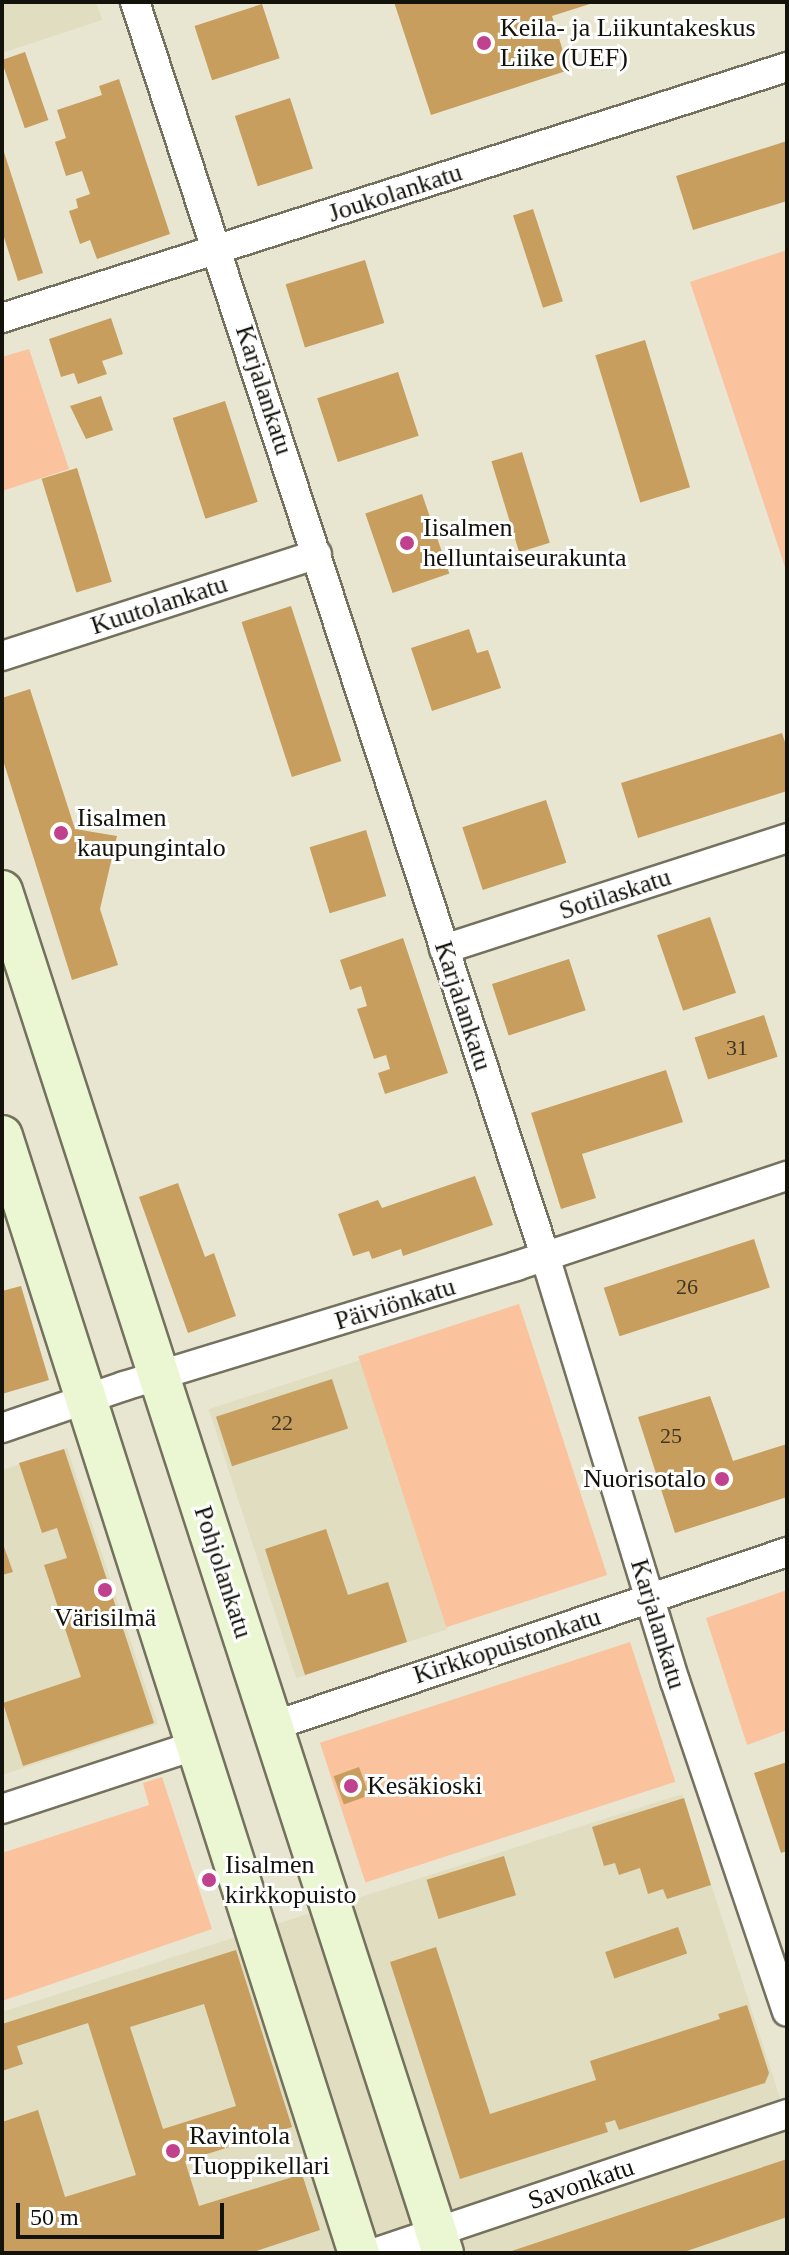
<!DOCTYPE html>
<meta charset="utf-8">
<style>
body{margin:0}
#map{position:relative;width:789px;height:2255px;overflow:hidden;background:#e8e6d1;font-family:"Times New Roman",serif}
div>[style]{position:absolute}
.built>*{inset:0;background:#e0ddc0;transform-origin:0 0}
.green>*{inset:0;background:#fac29d;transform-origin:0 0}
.building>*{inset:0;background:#c79e5d;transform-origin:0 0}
.roads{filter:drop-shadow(2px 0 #74715e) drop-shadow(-2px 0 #74715e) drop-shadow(0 2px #74715e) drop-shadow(0 -2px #74715e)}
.street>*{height:28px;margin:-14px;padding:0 14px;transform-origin:14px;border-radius:14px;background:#fff}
.secondary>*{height:40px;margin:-20px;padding:0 20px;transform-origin:20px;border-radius:20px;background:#ebf7d3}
.dots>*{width:22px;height:22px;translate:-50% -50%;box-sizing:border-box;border:4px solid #fff;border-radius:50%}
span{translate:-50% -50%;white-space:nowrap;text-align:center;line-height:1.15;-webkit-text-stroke:6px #fff;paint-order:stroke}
.number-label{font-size:22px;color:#413620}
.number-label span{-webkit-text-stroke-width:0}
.poi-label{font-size:26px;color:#14130b}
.left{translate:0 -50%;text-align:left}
.right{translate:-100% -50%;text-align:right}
.street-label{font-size:26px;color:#14130b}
.frame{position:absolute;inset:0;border:4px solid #14130b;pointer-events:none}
.scale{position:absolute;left:16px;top:2203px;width:208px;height:36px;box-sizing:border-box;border:4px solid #14130b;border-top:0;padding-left:10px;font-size:24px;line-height:28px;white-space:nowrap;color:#14130b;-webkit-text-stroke:6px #fff;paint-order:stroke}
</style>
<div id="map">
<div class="built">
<i style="clip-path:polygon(2px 2px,96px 2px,102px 20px,2px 53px)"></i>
<i style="left:360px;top:1360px;width:283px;height:159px;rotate:72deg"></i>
<i style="clip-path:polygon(67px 1448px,158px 1724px,2px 1775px,2px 1470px)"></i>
<i style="clip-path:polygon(682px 1794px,787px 2120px,787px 2253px,2px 2253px,2px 2012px)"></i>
</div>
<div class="green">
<i style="clip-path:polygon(787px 250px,787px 573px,690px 282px)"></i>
<i style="clip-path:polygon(29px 349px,69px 469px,2px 491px,2px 357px)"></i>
<i style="left:519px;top:1304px;width:285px;height:169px;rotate:72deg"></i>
<i style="clip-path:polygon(787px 1590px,787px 1730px,747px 1745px,706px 1618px)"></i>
<i style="left:630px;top:1642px;width:147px;height:326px;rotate:72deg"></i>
<i style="clip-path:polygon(162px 1777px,212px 1929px,2px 2001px,2px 1853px,149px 1805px,143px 1783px)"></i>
</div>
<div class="building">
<i style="clip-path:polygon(394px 2px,593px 2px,593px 3px,552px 16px,569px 70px,431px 115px)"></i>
<i style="left:262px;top:4px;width:57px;height:71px;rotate:72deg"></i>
<i style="left:25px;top:52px;width:72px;height:25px;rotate:71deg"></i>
<i style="clip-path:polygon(119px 79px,170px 234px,97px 259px,90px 240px,80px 244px,69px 211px,78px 208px,76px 199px,90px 194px,82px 171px,66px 176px,55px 142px,66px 138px,57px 110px,102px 95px,99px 86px)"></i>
<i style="left:290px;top:98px;width:74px;height:58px;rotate:72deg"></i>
<i style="clip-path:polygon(787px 141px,787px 201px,693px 230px,676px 176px)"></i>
<i style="clip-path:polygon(3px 149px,43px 273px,18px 281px,2px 231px)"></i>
<i style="left:533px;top:209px;width:97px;height:21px;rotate:72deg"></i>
<i style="left:365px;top:260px;width:66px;height:83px;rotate:73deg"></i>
<i style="clip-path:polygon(111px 318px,123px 354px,102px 361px,107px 374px,78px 384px,74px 373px,61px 377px,49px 339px)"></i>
<i style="left:645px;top:340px;width:154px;height:52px;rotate:73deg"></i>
<i style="left:398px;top:372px;width:67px;height:85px;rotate:72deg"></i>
<i style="clip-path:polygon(101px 396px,113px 430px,86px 439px,70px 406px)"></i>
<i style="left:225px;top:401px;width:106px;height:55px;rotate:72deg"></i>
<i style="left:522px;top:452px;width:95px;height:32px;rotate:73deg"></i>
<i style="left:77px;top:468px;width:119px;height:37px;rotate:73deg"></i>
<i style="left:422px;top:494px;width:84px;height:60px;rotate:71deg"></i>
<i style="left:291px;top:606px;width:163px;height:52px;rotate:72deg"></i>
<i style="clip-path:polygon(469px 629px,477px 653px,488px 650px,501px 688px,432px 711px,411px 648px)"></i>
<i style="clip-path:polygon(30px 689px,75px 829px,117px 836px,100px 909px,118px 965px,72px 980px,2px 757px,2px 698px)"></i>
<i style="clip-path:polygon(782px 733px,787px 748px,787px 791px,638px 838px,621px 783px)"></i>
<i style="left:546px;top:800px;width:66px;height:88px;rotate:72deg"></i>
<i style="left:366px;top:830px;width:69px;height:59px;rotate:73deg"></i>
<i style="left:710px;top:917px;width:80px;height:56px;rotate:71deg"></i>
<i style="clip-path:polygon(403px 938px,448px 1073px,385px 1094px,378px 1073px,390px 1069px,386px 1055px,374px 1059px,357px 1009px,367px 1006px,361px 986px,350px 990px,340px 960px)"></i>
<i style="left:569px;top:959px;width:54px;height:81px;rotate:72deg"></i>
<i style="left:764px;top:1015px;width:44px;height:73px;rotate:72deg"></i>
<i style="clip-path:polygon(666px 1070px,683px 1122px,582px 1154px,596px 1198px,561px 1209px,531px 1113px)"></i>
<i style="clip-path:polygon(475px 1176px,493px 1225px,403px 1256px,401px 1249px,372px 1259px,369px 1251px,353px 1256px,338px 1214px,378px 1200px,382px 1208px)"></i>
<i style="clip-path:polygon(178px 1183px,205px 1257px,214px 1253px,236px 1316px,188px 1333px,139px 1197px)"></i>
<i style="left:754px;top:1239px;width:51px;height:158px;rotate:72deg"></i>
<i style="clip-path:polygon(21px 1286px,49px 1380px,2px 1394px,2px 1291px)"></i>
<i style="left:332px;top:1379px;width:52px;height:122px;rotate:72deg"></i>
<i style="clip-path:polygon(710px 1396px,733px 1461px,787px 1444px,787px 1497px,675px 1533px,638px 1417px)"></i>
<i style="clip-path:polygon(64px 1449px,154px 1723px,23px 1766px,3px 1703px,81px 1677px,44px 1565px,67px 1558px,57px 1528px,42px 1533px,19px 1463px)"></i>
<i style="clip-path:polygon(326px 1529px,348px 1595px,388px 1582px,407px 1642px,305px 1675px,265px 1549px)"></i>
<i style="clip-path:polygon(2px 1541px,13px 1572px,2px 1575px)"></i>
<i style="clip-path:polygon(787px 1762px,787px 1851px,781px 1853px,754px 1773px)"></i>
<i style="left:359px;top:1767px;width:30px;height:27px;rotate:70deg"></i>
<i style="clip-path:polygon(684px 1798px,711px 1885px,667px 1899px,663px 1889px,648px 1894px,640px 1868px,619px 1875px,615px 1863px,604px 1866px,592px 1827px)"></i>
<i style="left:504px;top:1856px;width:41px;height:81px;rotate:73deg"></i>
<i style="left:678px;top:1927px;width:28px;height:77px;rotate:71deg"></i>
<i style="clip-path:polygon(436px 1947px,490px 2114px,596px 2080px,590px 2061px,720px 2019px,718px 2014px,747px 2005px,769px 2073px,765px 2083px,619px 2130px,615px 2120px,605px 2123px,608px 2132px,460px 2179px,390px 1962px)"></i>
<i style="clip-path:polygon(evenodd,236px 1950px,292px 2127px,185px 2161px,199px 2206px,302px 2174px,320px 2230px,250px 2253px,2px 2253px,2px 2122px,38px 2110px,65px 2197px,136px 2175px,88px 2023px,17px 2046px,23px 2064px,2px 2071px,2px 2024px,236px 1950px,204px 2004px,236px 2106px,163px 2129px,130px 2027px,204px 2004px)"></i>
<i style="clip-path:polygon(787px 2159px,787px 2217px,681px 2253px,506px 2253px)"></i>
</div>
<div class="roads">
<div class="street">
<i style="left:135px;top:2px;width:1319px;rotate:71.89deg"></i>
<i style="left:545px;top:1256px;width:444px;rotate:73deg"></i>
<i style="left:675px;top:1681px;width:349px;rotate:71.3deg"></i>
<i style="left:2px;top:318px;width:824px;rotate:-17.73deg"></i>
<i style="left:2px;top:656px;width:331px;rotate:-17.9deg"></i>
<i style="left:444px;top:949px;width:361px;rotate:-17.9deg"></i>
<i style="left:2px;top:1428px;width:129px;rotate:-19deg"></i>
<i style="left:124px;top:1386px;width:410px;rotate:-17deg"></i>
<i style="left:516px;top:1266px;width:286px;rotate:-18.4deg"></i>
<i style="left:273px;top:1726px;width:543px;rotate:-18.7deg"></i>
<i style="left:2px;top:1809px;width:205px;rotate:-18.2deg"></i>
<i style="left:374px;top:2253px;width:436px;rotate:-18.6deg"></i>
</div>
<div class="secondary">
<i style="left:2px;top:891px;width:1432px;rotate:72.06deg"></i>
<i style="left:2px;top:1136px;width:1173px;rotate:72.28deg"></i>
</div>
</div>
<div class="dots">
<i style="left:484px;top:43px;background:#c0428f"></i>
<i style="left:407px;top:543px;background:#c0428f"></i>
<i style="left:61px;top:833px;background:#c0428f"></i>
<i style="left:722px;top:1479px;background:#c0428f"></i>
<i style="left:105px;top:1590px;background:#c0428f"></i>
<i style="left:351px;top:1786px;background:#c0428f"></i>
<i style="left:209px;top:1880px;background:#c0428f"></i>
<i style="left:173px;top:2151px;background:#c0428f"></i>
</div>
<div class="number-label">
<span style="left:737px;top:1048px">31</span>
<span style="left:687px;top:1287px">26</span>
<span style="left:282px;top:1423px">22</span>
<span style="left:671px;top:1436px">25</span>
</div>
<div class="poi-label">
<span class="left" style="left:500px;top:43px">Keila- ja Liikuntakeskus<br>Liike (UEF)</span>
<span class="left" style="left:423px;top:543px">Iisalmen<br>helluntaiseurakunta</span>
<span class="left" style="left:77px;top:833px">Iisalmen<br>kaupungintalo</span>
<span class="right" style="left:706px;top:1479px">Nuorisotalo</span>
<span style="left:105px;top:1618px">Värisilmä</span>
<span class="left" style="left:367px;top:1786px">Kesäkioski</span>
<span class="left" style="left:225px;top:1880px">Iisalmen<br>kirkkopuisto</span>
<span class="left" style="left:189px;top:2151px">Ravintola<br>Tuoppikellari</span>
</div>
<div class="street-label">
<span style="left:395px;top:193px;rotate:-18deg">Joukolankatu</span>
<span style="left:264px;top:390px;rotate:72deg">Karjalankatu</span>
<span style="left:159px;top:605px;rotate:-18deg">Kuutolankatu</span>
<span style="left:615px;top:894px;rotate:-18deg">Sotilaskatu</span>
<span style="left:463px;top:1006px;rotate:72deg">Karjalankatu</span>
<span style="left:395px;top:1304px;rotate:-17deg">Päiviönkatu</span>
<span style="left:223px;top:1572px;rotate:72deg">Pohjolankatu</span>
<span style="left:658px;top:1624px;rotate:73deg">Karjalankatu</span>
<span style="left:507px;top:1646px;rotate:-18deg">Kirkkopuistonkatu</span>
<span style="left:581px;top:2184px;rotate:-19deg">Savonkatu</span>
</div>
<div class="frame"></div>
<div class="scale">50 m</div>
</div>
